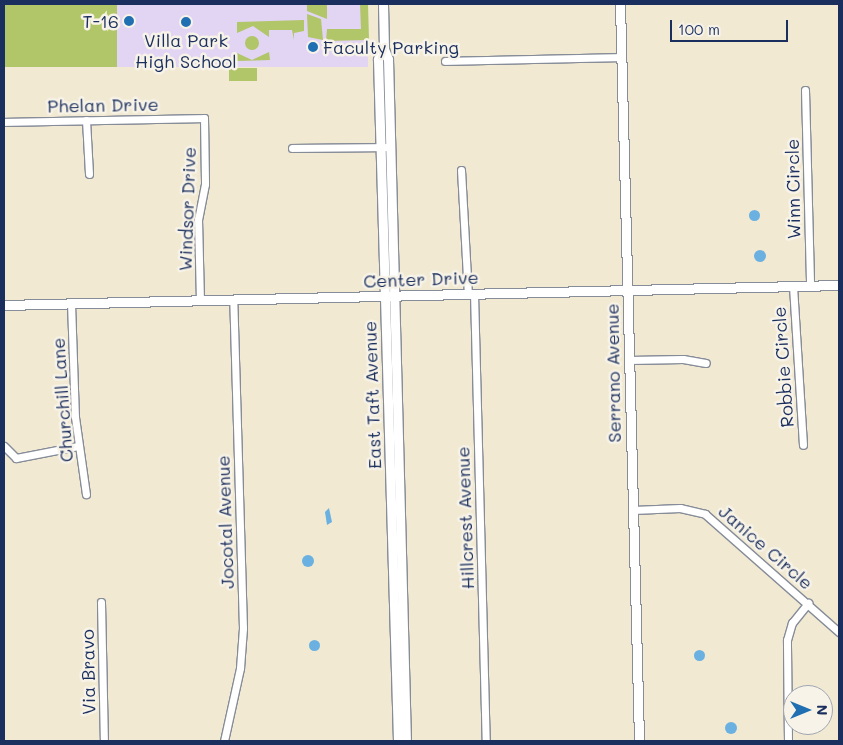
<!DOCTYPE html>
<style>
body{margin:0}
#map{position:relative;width:843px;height:745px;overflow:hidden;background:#f1e9d2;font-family:Mali,sans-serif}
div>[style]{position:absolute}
.built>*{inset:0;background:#e2d4f3;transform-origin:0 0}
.green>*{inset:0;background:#b1c569;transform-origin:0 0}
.round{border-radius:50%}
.water>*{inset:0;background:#6ab1e1}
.roads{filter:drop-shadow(1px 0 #868c98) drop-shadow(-1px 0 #868c98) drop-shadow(0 1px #868c98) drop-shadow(0 -1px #868c98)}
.minor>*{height:7px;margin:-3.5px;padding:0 3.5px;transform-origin:3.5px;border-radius:3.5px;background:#fff}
.tertiary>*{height:9px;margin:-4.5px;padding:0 4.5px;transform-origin:4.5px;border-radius:4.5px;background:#fff}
.dots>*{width:14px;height:14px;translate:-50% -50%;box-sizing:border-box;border:2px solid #f7f3e8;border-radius:50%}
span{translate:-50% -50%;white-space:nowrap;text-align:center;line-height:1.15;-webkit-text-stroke:5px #f7f3e8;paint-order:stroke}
.poi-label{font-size:18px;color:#1b2f5e}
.right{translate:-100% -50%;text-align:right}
.left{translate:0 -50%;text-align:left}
.street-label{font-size:18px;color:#1b2f5e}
.frame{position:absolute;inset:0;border:5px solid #1b2f5e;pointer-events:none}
.north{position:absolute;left:783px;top:685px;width:50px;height:50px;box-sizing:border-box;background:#f7f3e8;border:1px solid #9fa5b1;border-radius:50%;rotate:90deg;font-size:14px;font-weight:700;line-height:20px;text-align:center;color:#1b2f5e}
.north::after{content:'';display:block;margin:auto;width:18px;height:22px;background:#1f6fb2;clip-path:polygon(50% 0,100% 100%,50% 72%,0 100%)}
.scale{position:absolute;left:670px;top:20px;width:118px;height:22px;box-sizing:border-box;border:2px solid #1b2f5e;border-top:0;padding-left:6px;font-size:15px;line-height:18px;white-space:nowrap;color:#1b2f5e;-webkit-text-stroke:4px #f7f3e8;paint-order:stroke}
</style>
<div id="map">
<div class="built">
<i style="left:4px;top:4px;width:364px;height:63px"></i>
</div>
<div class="green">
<i style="left:4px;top:4px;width:113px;height:63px"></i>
<i style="clip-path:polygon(307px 4px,327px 4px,327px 19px,307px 11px)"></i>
<i style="clip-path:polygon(360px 4px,368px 4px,369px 40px,326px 41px,327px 29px,361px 29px)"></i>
<i style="clip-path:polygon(307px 14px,321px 19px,323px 40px,308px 37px)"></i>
<i style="clip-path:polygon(304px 20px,304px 31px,294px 33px,294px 40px,292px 30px,269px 30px,269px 37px,253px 26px,237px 33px,237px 22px)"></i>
<i class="round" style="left:245px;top:36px;width:14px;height:14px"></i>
<i style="clip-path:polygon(269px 52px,270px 60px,236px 61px,237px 53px,252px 60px)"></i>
<i style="left:229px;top:68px;width:28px;height:13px"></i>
</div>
<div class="water">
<i class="round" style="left:748.5px;top:209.5px;width:11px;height:11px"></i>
<i class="round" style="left:754px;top:250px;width:12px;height:12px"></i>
<i style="clip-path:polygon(329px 508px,332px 522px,327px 525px,325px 512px)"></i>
<i class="round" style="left:302px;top:555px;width:12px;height:12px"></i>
<i class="round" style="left:308.5px;top:639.5px;width:11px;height:11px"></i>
<i class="round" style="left:693.5px;top:649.5px;width:11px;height:11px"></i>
<i class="round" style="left:725px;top:722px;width:12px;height:12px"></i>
</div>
<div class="roads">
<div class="minor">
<i style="left:445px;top:61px;width:176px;rotate:-1.3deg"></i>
<i style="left:805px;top:90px;width:196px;rotate:88.5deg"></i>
<i style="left:86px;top:120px;width:54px;rotate:86.8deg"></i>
<i style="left:4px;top:122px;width:200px;rotate:-1.1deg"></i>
<i style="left:204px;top:118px;width:66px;rotate:89.1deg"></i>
<i style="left:205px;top:184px;width:36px;rotate:101deg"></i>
<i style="left:198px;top:219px;width:82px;rotate:88.6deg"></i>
<i style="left:292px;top:148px;width:99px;rotate:-0.6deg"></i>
<i style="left:461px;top:170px;width:124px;rotate:86.8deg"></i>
<i style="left:793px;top:286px;width:159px;rotate:86.4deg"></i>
<i style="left:474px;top:293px;width:448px;rotate:88.5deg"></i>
<i style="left:71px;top:303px;width:114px;rotate:88deg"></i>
<i style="left:75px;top:417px;width:78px;rotate:81.9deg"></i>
<i style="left:629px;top:360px;width:54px;rotate:-1.1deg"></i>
<i style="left:683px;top:359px;width:23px;rotate:10deg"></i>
<i style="left:4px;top:446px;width:17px;rotate:45deg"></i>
<i style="left:16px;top:458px;width:63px;rotate:-11deg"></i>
<i style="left:633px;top:510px;width:47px;rotate:-2.4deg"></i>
<i style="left:680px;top:508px;width:26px;rotate:13deg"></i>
<i style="left:705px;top:514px;width:179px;rotate:41.4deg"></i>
<i style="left:101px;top:602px;width:139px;rotate:88.8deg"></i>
<i style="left:224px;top:741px;width:75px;rotate:-77.6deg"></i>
<i style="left:240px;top:668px;width:40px;rotate:-85.7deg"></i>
<i style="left:243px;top:628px;width:328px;rotate:-91.7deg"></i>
<i style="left:788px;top:741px;width:101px;rotate:-90.6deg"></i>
<i style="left:787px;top:640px;width:18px;rotate:-74deg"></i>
<i style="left:792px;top:623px;width:26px;rotate:-51deg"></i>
</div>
<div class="tertiary">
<i style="left:383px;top:4px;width:45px;rotate:88.7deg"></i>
<i style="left:384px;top:49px;width:11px;rotate:68deg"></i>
<i style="left:388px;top:59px;width:682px;rotate:88.49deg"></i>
<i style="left:620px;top:4px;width:737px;rotate:88.52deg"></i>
<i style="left:384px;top:49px;width:12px;rotate:121deg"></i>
<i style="left:378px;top:59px;width:682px;rotate:88.32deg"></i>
<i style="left:4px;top:305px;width:835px;rotate:-1.37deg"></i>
</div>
</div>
<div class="dots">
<i style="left:129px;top:21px;background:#1f6fb2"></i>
<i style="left:186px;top:22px;background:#1f6fb2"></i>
<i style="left:313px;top:47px;background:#1f6fb2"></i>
</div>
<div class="poi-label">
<span class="right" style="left:119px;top:21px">T-16</span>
<span style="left:186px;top:51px">Villa Park<br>High School</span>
<span class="left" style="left:323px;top:47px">Faculty Parking</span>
</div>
<div class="street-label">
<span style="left:103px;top:105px;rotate:-1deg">Phelan Drive</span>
<span style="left:793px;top:189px;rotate:-91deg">Winn Circle</span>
<span style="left:187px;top:209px;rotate:-88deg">Windsor Drive</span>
<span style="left:421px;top:279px;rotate:-2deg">Center Drive</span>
<span style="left:783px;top:367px;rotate:-94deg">Robbie Circle</span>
<span style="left:613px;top:373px;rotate:-91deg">Serrano Avenue</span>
<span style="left:372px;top:395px;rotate:-92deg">East Taft Avenue</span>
<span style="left:62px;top:400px;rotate:-94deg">Churchill Lane</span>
<span style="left:465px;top:518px;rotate:-92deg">Hillcrest Avenue</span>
<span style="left:225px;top:522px;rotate:-92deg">Jocotal Avenue</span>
<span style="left:766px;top:547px;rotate:41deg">Janice Circle</span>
<span style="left:88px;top:672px;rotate:-91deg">Via Bravo</span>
</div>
<div class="frame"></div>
<div class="north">N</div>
<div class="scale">100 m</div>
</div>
